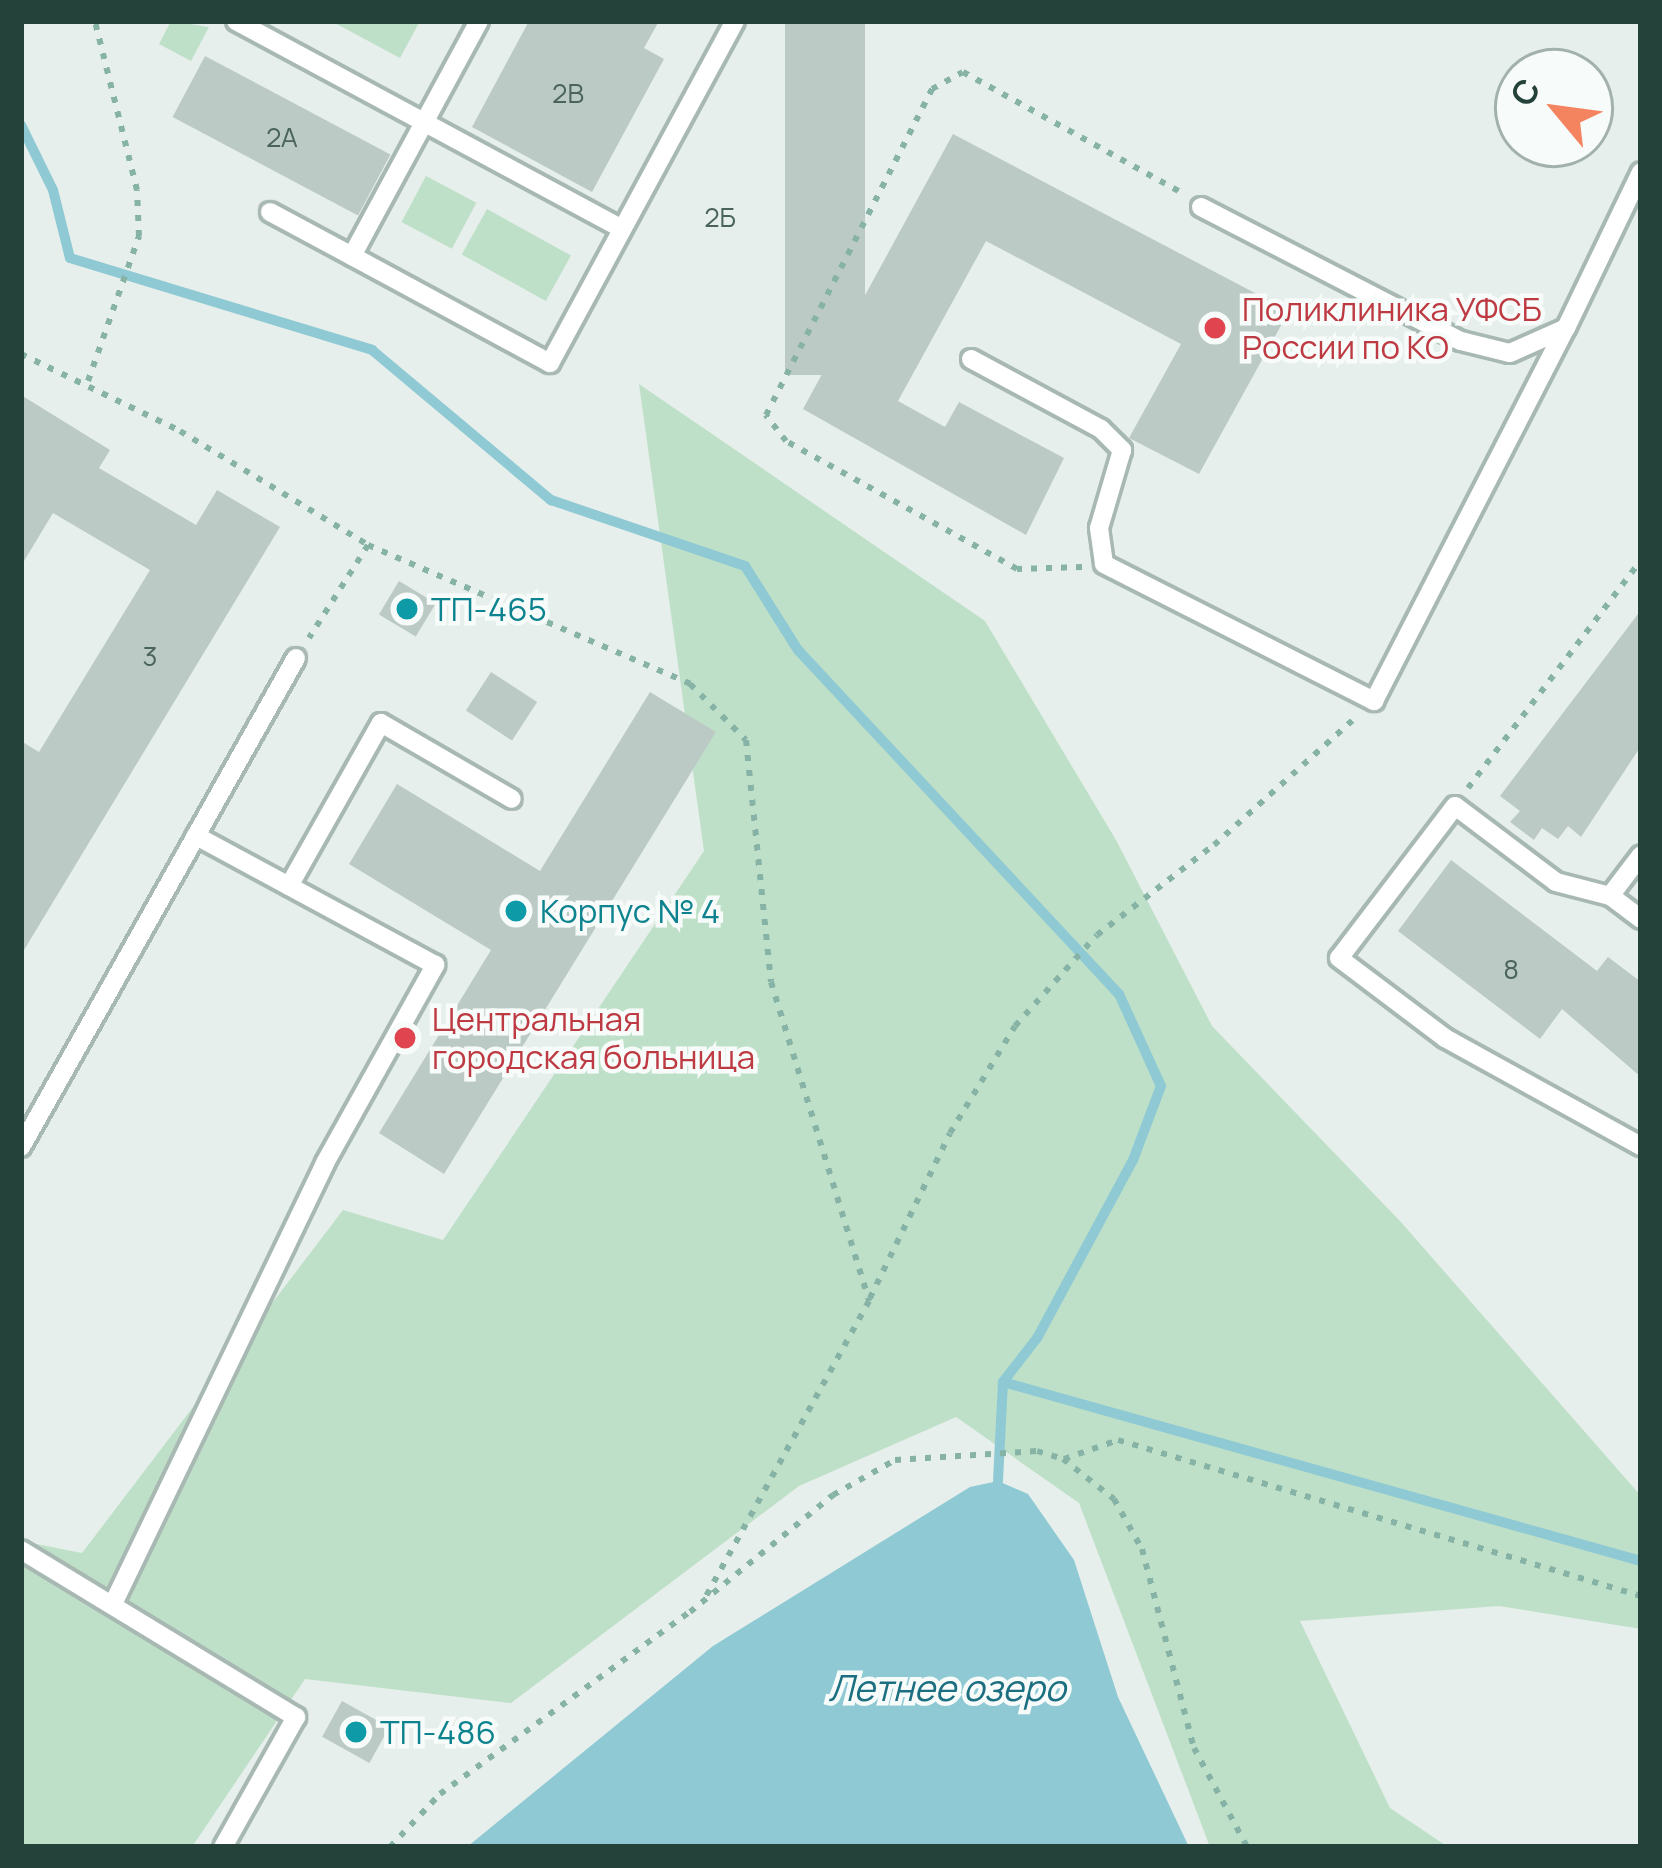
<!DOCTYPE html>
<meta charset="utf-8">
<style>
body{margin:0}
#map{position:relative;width:1662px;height:1868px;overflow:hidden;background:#e6efeb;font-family:Manrope,sans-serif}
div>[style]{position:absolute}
.green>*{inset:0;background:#bfe0c8;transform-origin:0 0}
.water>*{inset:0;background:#8ec9d4}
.stream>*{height:10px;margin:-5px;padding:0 5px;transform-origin:5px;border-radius:5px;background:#8ec9d4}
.building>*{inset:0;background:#bbcac4;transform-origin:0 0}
.path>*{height:6px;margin-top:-3px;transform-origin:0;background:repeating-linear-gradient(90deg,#86b3a5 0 6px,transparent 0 15px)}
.roads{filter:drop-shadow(3px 0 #a8b8b2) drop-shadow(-3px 0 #a8b8b2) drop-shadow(0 3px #a8b8b2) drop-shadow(0 -3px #a8b8b2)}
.lane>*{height:18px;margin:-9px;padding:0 9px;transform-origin:9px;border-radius:9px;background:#fff}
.dots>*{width:33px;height:33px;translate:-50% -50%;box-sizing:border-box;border:6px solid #f7fbf9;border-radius:50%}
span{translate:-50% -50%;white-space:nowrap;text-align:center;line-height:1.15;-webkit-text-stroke:9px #f7fbf9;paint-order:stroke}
.number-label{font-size:27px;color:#4a645c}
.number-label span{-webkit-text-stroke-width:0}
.health-label{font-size:33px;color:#be3a42}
.left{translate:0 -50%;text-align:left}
.culture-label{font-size:33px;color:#0d838f}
.water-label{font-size:36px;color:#1c6f80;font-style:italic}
.frame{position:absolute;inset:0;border:24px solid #24423a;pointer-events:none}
.north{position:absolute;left:1494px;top:48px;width:120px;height:120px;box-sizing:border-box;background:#f7fbf9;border:3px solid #a3b1ad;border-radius:50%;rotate:299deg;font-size:33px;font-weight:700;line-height:48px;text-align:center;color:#24423a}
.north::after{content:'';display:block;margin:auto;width:42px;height:54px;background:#f4845f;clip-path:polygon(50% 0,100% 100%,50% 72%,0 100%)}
</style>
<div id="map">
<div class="green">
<i style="clip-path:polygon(171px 21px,209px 27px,191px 61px,159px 44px)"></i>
<i style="clip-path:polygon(331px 21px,420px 21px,400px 58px)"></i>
<i style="left:426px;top:176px;width:57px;height:52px;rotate:28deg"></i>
<i style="left:487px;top:209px;width:96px;height:52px;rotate:29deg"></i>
<i style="clip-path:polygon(639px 384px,985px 621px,1116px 840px,1212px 1026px,1400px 1221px,1641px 1496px,1641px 1629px,1499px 1606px,1300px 1621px,1390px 1808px,1448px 1847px,1210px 1847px,1079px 1503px,956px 1417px,799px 1486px,511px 1703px,305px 1679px,192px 1847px,21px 1847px,21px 1541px,82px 1553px,343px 1210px,443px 1240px,704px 851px)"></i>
</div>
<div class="water">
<i style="clip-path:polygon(998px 1481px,1028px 1494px,1074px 1560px,1118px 1697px,1189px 1847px,467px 1847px,713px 1646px,970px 1487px)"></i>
</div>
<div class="stream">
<i style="left:21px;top:125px;width:72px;rotate:63.8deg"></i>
<i style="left:53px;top:190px;width:70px;rotate:76deg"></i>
<i style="left:70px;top:258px;width:316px;rotate:16.9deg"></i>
<i style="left:372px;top:350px;width:234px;rotate:40deg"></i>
<i style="left:551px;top:500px;width:205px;rotate:18.8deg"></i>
<i style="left:745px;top:566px;width:99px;rotate:57.8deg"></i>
<i style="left:798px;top:650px;width:471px;rotate:47deg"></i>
<i style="left:1119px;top:994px;width:101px;rotate:65.5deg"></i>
<i style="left:1161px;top:1086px;width:79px;rotate:110.7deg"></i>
<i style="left:1133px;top:1160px;width:202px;rotate:118.3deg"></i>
<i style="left:1037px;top:1338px;width:56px;rotate:127.7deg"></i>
<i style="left:1003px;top:1382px;width:99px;rotate:92.9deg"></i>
<i style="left:1003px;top:1382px;width:663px;rotate:15.67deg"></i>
</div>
<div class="building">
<i style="clip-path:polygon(529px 21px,659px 21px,644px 48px,664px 59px,592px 192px,472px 127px)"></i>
<i style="left:785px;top:21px;width:80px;height:354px"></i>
<i style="left:205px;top:56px;width:210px;height:69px;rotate:28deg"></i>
<i style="clip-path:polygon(953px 134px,1289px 311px,1199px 474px,1129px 438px,1181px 344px,986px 241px,898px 401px,945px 427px,959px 402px,1064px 458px,1026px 535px,803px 409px)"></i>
<i style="clip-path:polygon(21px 395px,110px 450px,99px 468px,196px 525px,217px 490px,280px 527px,21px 955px,21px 741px,39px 752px,150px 570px,53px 513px,21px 566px)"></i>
<i style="left:399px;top:581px;width:43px;height:39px;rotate:31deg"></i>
<i style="clip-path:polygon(1641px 610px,1641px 746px,1581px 837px,1568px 826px,1558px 839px,1542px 828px,1534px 840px,1510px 822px,1520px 811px,1500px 796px)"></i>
<i style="left:491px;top:672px;width:55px;height:46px;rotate:33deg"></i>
<i style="clip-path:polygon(650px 692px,716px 732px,444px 1174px,379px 1133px,491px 950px,349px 864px,397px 784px,540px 871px)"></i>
<i style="clip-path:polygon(1451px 860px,1597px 971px,1608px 957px,1641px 982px,1641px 1077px,1562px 1009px,1540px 1039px,1398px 931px)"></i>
<i style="left:342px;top:1701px;width:54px;height:41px;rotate:29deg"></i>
</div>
<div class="path">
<i style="left:21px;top:354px;width:177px;rotate:25.8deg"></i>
<i style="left:180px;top:431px;width:220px;rotate:31.2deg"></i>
<i style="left:368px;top:545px;width:110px;rotate:122.4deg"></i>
<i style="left:88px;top:381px;width:154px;rotate:-70.6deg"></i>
<i style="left:139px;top:236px;width:46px;rotate:-92.5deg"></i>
<i style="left:137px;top:190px;width:174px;rotate:-104deg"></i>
<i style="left:368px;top:545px;width:351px;rotate:23.3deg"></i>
<i style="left:690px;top:684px;width:79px;rotate:45deg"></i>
<i style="left:746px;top:740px;width:243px;rotate:84.1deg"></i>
<i style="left:771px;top:982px;width:334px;rotate:72.9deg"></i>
<i style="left:869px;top:1301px;width:344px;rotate:118.9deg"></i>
<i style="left:1082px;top:567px;width:65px;rotate:178.2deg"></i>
<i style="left:1017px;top:569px;width:264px;rotate:-151deg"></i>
<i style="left:786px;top:441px;width:33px;rotate:-128deg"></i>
<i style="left:766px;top:415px;width:366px;rotate:-63deg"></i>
<i style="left:932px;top:89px;width:35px;rotate:-29deg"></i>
<i style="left:963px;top:72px;width:248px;rotate:28.9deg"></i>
<i style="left:1468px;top:788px;width:286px;rotate:-52.8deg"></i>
<i style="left:870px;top:1298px;width:183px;rotate:-64.1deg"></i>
<i style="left:950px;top:1133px;width:125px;rotate:-58.7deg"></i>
<i style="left:1015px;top:1026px;width:122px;rotate:-48deg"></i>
<i style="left:1097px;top:935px;width:148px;rotate:-37.6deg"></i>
<i style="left:1214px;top:845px;width:188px;rotate:-42deg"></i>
<i style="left:1064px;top:1459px;width:57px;rotate:-19.4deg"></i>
<i style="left:1118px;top:1440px;width:546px;rotate:16.61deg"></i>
<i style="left:390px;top:1847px;width:73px;rotate:-46.7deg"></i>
<i style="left:440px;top:1794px;width:309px;rotate:-36.1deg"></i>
<i style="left:690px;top:1612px;width:185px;rotate:-39.3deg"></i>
<i style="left:833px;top:1495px;width:71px;rotate:-29.4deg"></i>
<i style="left:895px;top:1460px;width:142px;rotate:-3.6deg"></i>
<i style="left:1037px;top:1451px;width:27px;rotate:17deg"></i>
<i style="left:1063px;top:1459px;width:65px;rotate:38.1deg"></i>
<i style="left:1114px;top:1499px;width:57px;rotate:60.8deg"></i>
<i style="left:1142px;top:1549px;width:206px;rotate:75.4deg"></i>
<i style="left:1194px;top:1748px;width:112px;rotate:61.8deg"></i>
</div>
<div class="roads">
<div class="lane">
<i style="left:236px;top:21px;width:438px;rotate:28.3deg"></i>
<i style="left:479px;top:21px;width:267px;rotate:118.4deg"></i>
<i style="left:352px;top:256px;width:225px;rotate:28.4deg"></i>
<i style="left:550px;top:363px;width:389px;rotate:-61.6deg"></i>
<i style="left:1201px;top:207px;width:292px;rotate:27.3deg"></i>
<i style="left:1461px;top:341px;width:50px;rotate:13.8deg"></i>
<i style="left:1510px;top:353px;width:61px;rotate:-24.1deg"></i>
<i style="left:1566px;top:328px;width:173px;rotate:-64.3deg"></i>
<i style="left:270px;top:212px;width:93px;rotate:28.2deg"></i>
<i style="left:971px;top:359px;width:148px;rotate:28.3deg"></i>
<i style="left:1101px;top:429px;width:30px;rotate:45deg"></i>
<i style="left:1122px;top:450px;width:81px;rotate:106.4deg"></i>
<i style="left:1099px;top:528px;width:36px;rotate:82deg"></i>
<i style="left:1104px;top:564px;width:303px;rotate:26.9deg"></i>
<i style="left:1374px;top:701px;width:420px;rotate:-62.8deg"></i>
<i style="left:289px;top:886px;width:187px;rotate:-60.6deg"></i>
<i style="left:381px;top:723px;width:151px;rotate:30.1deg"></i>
<i style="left:1610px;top:896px;width:51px;rotate:-52.9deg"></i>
<i style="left:1641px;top:919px;width:39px;rotate:-143deg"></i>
<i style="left:1610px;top:896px;width:56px;rotate:-165.5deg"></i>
<i style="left:1556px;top:882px;width:126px;rotate:-143deg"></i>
<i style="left:1455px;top:806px;width:191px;rotate:127.3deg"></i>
<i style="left:1339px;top:958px;width:133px;rotate:37deg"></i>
<i style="left:1445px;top:1038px;width:224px;rotate:28.9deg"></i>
<i style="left:21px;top:1147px;width:561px;rotate:-60.65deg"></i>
<i style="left:21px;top:1550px;width:322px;rotate:31.3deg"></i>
<i style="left:296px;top:1717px;width:149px;rotate:119.3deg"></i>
<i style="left:113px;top:1604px;width:489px;rotate:-64.3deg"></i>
<i style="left:325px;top:1163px;width:227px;rotate:-60.9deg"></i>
<i style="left:435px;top:965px;width:272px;rotate:-151.6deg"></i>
</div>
</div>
<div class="dots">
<i style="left:1215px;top:328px;background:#e0444e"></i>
<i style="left:407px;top:609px;background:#0f9aa8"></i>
<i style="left:516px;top:911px;background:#0f9aa8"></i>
<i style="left:405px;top:1038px;background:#e0444e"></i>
<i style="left:356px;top:1732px;background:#0f9aa8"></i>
</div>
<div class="number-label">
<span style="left:568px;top:93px">2В</span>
<span style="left:282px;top:137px">2А</span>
<span style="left:720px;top:217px">2Б</span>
<span style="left:150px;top:656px">3</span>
<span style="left:1511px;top:969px">8</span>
</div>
<div class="health-label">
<span class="left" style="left:1242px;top:328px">Поликлиника УФСБ<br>России по КО</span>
<span class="left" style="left:432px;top:1038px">Центральная<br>городская больница</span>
</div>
<div class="culture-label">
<span class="left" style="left:431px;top:609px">ТП-465</span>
<span class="left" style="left:540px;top:911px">Корпус № 4</span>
<span class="left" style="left:380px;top:1732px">ТП-486</span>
</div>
<div class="water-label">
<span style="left:947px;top:1688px">Летнее озеро</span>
</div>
<div class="frame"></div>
<div class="north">С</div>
</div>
